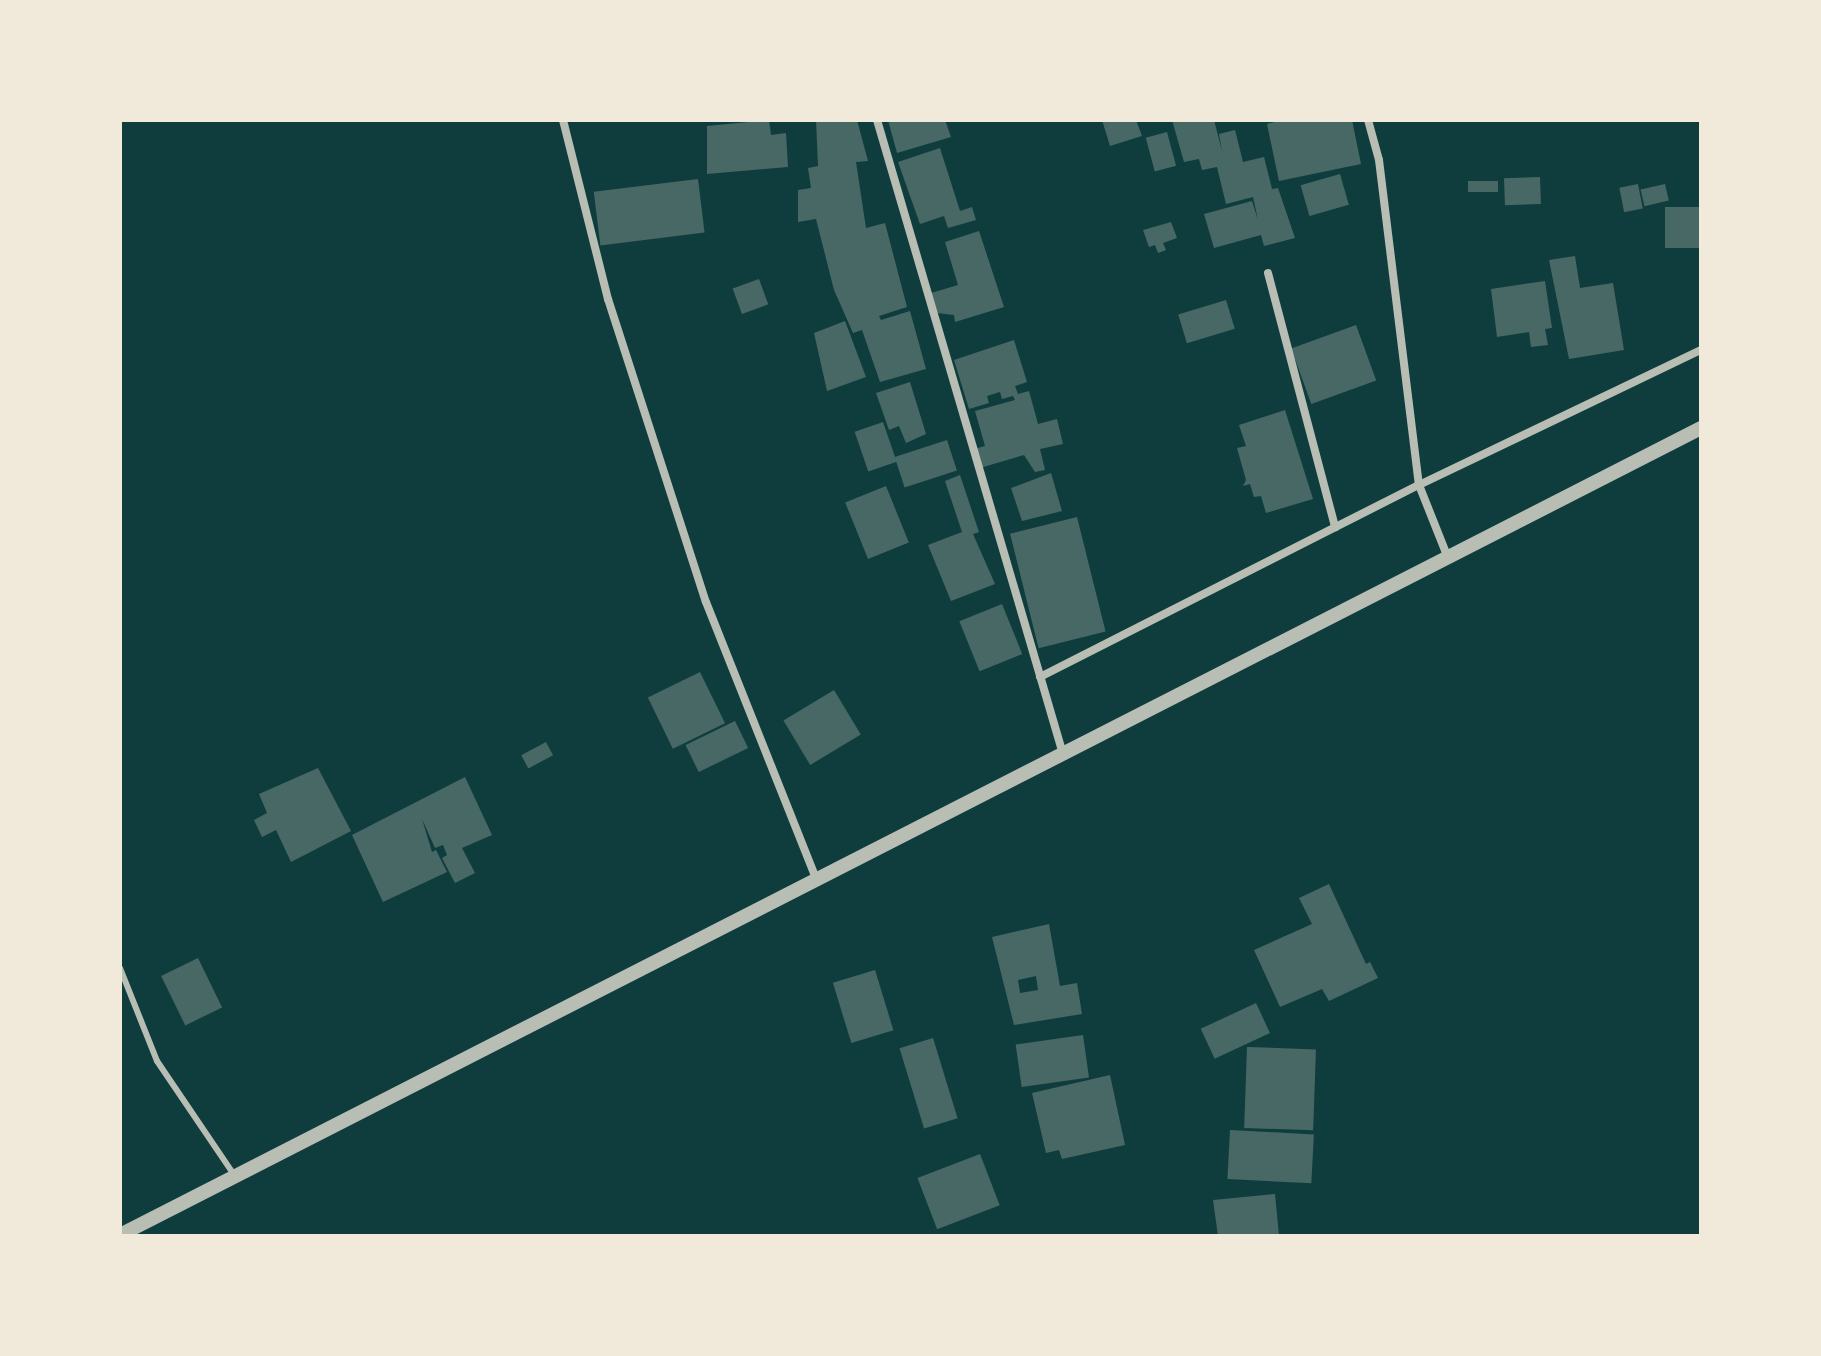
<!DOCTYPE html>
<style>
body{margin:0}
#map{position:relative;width:1821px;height:1356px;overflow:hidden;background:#0f3d3e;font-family:"Sofia Sans Condensed",sans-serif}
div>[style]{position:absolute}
.building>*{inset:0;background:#486865;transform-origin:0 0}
.service>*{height:6px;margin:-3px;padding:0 3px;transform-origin:3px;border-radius:3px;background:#b8beb3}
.minor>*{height:8px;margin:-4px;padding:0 4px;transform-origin:4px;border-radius:4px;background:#b8beb3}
.tertiary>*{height:14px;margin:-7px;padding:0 7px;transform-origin:7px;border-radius:7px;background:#b8beb3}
span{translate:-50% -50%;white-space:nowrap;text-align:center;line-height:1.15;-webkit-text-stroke:6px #f1e9da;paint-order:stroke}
.frame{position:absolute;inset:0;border:122px solid #f1e9da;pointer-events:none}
</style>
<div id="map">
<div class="building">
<i style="clip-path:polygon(769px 120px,771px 135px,786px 133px,788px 167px,707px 174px,707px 126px)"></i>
<i style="clip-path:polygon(816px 120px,857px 120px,868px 161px,856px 162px,866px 228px,885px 223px,907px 307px,879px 316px,881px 320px,910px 311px,926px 369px,880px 382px,862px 330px,853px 333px,834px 290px,816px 219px,798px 222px,798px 190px,811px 188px,808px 168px,818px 166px)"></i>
<i style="clip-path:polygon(888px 120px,945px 120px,951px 137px,897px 153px)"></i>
<i style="clip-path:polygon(1102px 120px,1136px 120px,1142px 136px,1110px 146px)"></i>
<i style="clip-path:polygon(1172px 120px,1214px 120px,1222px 151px,1219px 134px,1235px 130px,1243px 162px,1264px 157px,1272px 189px,1278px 188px,1295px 238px,1264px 246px,1261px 235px,1214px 248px,1204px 214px,1252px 201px,1258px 220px,1253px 197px,1226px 204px,1217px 167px,1202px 170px,1199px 159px,1184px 162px)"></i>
<i style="clip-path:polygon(1281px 120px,1352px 120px,1361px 164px,1279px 181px,1267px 124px)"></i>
<i style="left:1167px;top:132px;width:35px;height:22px;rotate:75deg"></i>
<i style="clip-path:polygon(940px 148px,960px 211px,972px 207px,976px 220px,948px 228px,944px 216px,920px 224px,898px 162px)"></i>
<i style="left:1340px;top:174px;width:32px;height:41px;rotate:74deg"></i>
<i style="left:1540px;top:177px;width:27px;height:36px;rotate:88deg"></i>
<i style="left:698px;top:179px;width:54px;height:105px;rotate:83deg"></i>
<i style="left:1498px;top:181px;width:11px;height:30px;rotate:90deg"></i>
<i style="left:1638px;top:184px;width:25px;height:19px;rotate:79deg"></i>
<i style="left:1665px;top:184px;width:17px;height:25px;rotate:77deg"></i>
<i style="left:1701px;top:207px;width:41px;height:36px;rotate:90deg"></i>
<i style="clip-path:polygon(1171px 222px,1177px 238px,1163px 243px,1166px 250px,1158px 253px,1155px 245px,1149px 247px,1143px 230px)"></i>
<i style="clip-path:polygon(979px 231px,1004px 307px,955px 322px,954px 315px,937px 313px,931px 293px,958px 285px,945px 242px)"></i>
<i style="clip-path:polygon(1575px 256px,1580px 288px,1613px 283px,1624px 350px,1569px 359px,1549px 260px)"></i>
<i style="left:759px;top:279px;width:27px;height:28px;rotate:70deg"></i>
<i style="clip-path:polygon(1545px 281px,1552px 328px,1545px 329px,1548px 345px,1531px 347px,1529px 332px,1497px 337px,1491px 289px)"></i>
<i style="left:1226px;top:300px;width:30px;height:50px;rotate:73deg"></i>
<i style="clip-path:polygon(845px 321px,866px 377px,827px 391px,814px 333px)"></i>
<i style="left:1356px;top:325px;width:59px;height:69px;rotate:70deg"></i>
<i style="clip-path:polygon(1014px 340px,1027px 382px,1015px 386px,1018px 394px,1029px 391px,1038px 424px,1057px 419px,1063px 444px,1040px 449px,1045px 470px,1035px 472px,1024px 455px,980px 468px,974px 449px,985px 446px,975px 411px,1015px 400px,1013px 396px,1002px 399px,1000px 392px,987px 396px,989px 403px,969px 409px,954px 360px)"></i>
<i style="clip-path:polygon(910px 382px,926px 434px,906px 443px,899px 426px,889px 430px,876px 393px)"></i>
<i style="clip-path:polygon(1285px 410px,1313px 499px,1266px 513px,1261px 496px,1254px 497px,1250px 484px,1243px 486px,1246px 480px,1237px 448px,1246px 446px,1239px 425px)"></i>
<i style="left:883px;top:422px;width:42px;height:30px;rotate:71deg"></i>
<i style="left:947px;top:440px;width:32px;height:55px;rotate:72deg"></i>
<i style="clip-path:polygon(1051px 473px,1062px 511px,1022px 521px,1011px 488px)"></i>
<i style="clip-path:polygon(960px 475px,979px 532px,973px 534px,995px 584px,951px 601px,928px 545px,962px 532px,945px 481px)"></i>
<i style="left:886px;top:486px;width:61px;height:44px;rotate:68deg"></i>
<i style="left:1077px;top:517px;width:118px;height:69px;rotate:76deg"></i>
<i style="left:1002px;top:604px;width:54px;height:46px;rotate:68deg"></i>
<i style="left:700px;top:672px;width:57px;height:58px;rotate:64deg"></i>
<i style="left:834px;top:690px;width:52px;height:59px;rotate:59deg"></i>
<i style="left:735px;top:721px;width:30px;height:55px;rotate:64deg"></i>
<i style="left:546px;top:742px;width:15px;height:28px;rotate:62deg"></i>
<i style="clip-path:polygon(318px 768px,351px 831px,291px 862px,276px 830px,262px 837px,254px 820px,267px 813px,259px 794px)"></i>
<i style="clip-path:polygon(465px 777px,492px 835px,462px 848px,475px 873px,455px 883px,442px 858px,447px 855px,443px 845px,435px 848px,422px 819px,432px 852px,436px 850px,447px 872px,383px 902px,352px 835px)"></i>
<i style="clip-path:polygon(1329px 884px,1366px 964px,1370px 962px,1378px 978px,1329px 1001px,1322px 989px,1280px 1007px,1254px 950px,1312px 924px,1299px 898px)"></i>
<i style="clip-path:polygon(evenodd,1049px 924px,1060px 986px,1077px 983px,1082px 1014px,1014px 1025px,992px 937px,1049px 924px,1036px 976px,1038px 990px,1020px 993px,1018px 980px,1036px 976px)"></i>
<i style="left:198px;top:958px;width:55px;height:41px;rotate:64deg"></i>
<i style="left:875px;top:970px;width:63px;height:44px;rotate:73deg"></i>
<i style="left:1256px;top:1003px;width:33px;height:61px;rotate:65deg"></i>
<i style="left:1083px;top:1035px;width:43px;height:68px;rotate:82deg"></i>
<i style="left:933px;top:1038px;width:84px;height:35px;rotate:73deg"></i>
<i style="left:1247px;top:1047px;width:69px;height:81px;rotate:2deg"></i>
<i style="clip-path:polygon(1110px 1075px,1125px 1145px,1062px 1159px,1059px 1150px,1046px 1153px,1032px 1093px)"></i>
<i style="left:1230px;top:1130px;width:84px;height:49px;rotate:3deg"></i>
<i style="left:980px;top:1154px;width:55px;height:67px;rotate:69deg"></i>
<i style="clip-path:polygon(1275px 1194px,1279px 1236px,1218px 1236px,1213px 1200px)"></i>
</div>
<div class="service">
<i style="left:120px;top:968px;width:100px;rotate:68.3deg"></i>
<i style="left:157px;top:1061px;width:139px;rotate:55.9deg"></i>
</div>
<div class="minor">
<i style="left:563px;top:120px;width:185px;rotate:75.9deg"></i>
<i style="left:608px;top:299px;width:318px;rotate:72.1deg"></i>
<i style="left:706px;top:602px;width:298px;rotate:68.3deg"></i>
<i style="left:877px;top:120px;width:661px;rotate:73.65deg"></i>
<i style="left:1368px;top:120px;width:41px;rotate:74.6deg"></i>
<i style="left:1379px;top:160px;width:327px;rotate:83deg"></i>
<i style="left:1419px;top:485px;width:79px;rotate:68.3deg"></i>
<i style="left:1268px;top:273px;width:263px;rotate:75.2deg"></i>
<i style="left:1040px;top:677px;width:425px;rotate:-26.9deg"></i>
<i style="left:1419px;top:485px;width:313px;rotate:-25.6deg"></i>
</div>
<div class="tertiary">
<i style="left:120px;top:1235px;width:1775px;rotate:-27.04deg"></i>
</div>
<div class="frame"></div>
</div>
